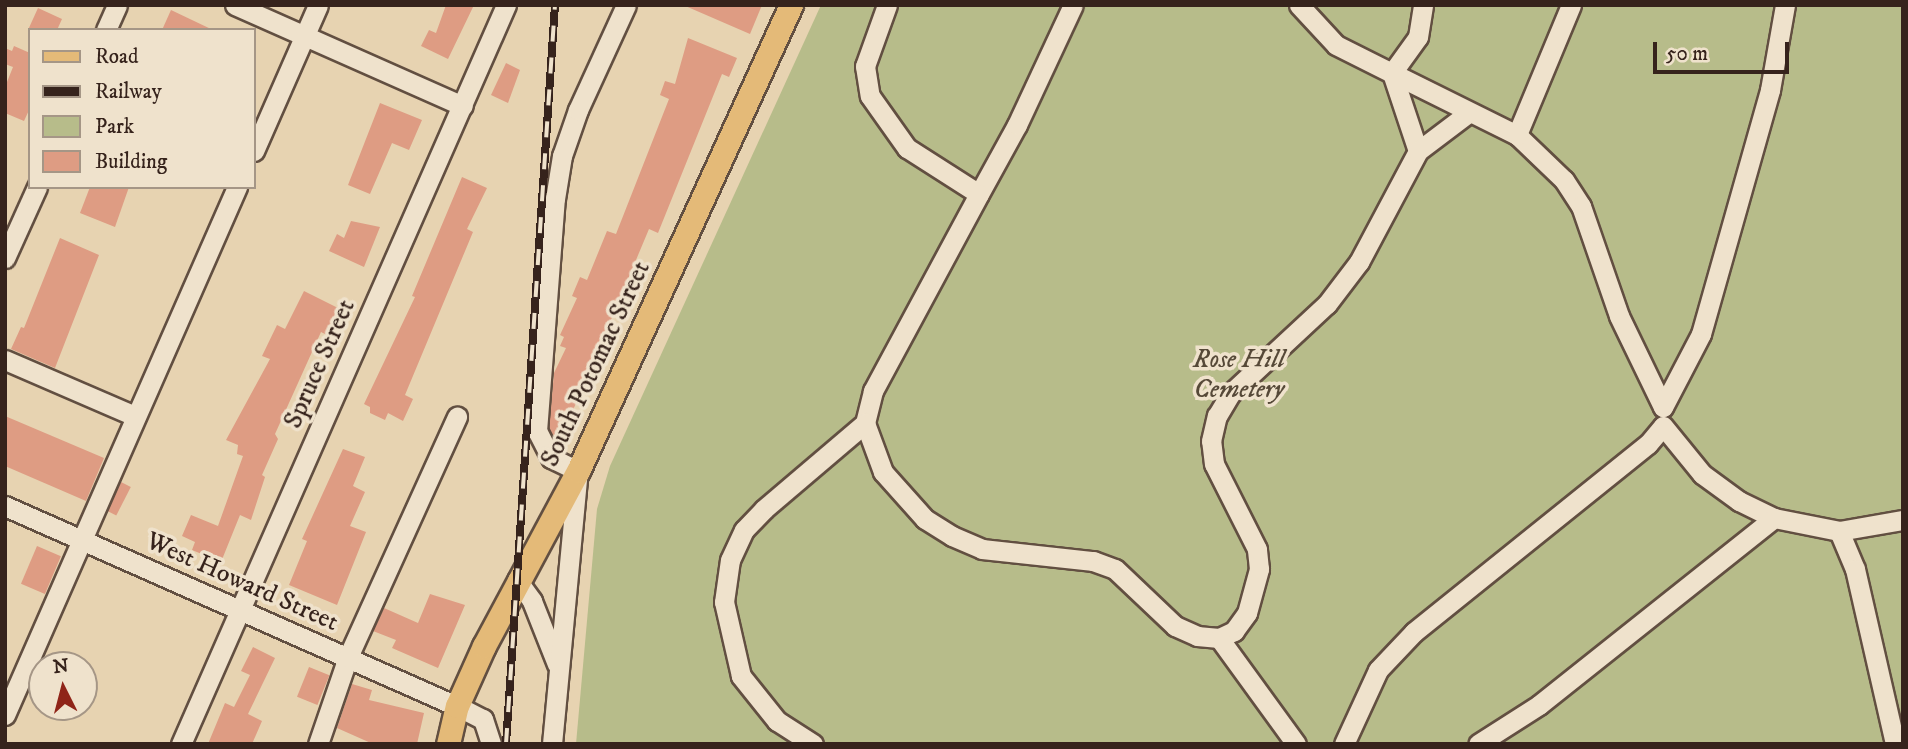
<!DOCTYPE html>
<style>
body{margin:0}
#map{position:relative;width:1908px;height:749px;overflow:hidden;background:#e7d3b1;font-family:"IM FELL DW Pica",serif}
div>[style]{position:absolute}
.green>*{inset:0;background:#b7bc8a}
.building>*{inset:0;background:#de9c83;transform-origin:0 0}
.roads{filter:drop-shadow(2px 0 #624f41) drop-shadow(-2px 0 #624f41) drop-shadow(0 2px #624f41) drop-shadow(0 -2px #624f41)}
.minor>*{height:19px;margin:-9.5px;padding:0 9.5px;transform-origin:9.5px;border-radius:9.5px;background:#efe2cc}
.major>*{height:23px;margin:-11.5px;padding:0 11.5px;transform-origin:11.5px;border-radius:11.5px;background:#e4ba78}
.rail>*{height:8px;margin-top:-4px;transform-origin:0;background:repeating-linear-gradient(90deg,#efe2cc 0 16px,#36231c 0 32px);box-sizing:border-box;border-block:2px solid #36231c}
span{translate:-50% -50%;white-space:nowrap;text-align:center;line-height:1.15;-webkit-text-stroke:7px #efe2cc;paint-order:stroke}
.park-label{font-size:26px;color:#564938;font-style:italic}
.street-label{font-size:26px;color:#36231c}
.frame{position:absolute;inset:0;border:7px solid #36231c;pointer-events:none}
.legend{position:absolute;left:28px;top:28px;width:228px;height:161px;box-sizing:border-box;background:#efe2cc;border:2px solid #a59686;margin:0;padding:9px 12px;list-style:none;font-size:21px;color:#36231c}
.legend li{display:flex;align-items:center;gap:14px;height:35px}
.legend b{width:35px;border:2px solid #a59686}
.north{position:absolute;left:28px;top:651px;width:70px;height:70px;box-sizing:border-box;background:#efe2cc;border:2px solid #a59686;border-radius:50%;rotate:354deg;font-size:19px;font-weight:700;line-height:28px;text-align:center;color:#36231c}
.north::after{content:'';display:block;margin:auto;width:24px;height:32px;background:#8f2418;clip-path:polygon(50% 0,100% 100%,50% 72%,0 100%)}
.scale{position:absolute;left:1653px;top:42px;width:136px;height:32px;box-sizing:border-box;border:4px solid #36231c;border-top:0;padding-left:9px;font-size:21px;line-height:24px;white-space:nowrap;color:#36231c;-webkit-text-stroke:5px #efe2cc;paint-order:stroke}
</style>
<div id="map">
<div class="green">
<i style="clip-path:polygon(821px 5px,1903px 5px,1903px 744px,576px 744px,597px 509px,610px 466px)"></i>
</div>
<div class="building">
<i style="clip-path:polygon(446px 5px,474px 5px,448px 59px,421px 46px,429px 30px,436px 33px)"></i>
<i style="clip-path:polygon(683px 5px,762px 5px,750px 34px)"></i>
<i style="clip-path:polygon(38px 8px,62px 19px,57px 30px,28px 30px)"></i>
<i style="clip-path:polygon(171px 10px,213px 30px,162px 30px)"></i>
<i style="clip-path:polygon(688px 38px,737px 58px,729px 77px,722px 74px,658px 233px,649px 229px,558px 446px,549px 428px,554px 373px,566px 348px,560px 346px,564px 337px,560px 335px,577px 298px,572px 296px,580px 277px,587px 280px,607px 231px,616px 234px,669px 99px,660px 95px,665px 81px,675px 84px)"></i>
<i style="clip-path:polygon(14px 46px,30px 53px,30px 108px,24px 121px,5px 113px,5px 87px,13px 67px,5px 64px,5px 48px,12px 51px)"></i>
<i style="clip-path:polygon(506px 63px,520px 70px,508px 103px,491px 95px)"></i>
<i style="clip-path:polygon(380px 103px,422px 120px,409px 150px,392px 143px,370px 194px,348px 185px)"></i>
<i style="clip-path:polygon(462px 177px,487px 188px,467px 229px,473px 232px,405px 395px,413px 399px,403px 421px,388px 413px,385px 420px,370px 413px,370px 407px,364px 404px,415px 297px,412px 296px)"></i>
<i style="clip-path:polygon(90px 187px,129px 187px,115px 227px,80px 213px)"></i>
<i style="clip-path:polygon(351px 221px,380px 227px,364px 267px,329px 251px,337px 234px,344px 238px)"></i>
<i style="clip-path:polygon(60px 238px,99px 255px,55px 368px,11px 349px,21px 327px,24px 328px)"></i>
<i style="clip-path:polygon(304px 291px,340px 309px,327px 335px,321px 332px,275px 434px,278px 439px,262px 475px,265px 477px,251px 520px,240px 515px,221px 562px,192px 550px,195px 542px,182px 536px,191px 515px,218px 526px,243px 456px,237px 454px,238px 445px,226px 440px,270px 359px,262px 356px,277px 325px,285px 329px)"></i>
<i style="clip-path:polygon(5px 416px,104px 458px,86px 501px,5px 466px)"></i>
<i style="clip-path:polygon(343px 449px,365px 457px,353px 486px,365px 492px,350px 526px,366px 532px,337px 605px,289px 585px,307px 541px,302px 539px)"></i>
<i style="left:121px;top:482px;width:11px;height:32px;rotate:27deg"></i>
<i style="left:37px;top:546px;width:26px;height:41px;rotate:23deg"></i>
<i style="clip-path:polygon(430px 594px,465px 605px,438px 668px,392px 648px,396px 640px,373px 631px,384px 608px,418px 623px)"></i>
<i style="clip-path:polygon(253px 647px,275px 658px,248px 714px,262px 721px,252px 744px,208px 744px,225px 703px,234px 707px,250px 675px,241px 671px)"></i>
<i style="left:309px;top:667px;width:22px;height:32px;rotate:22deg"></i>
<i style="clip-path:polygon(352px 684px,372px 690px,369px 700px,424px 713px,417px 744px,373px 744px,337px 728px)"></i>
</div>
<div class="roads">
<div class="minor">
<i style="left:235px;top:5px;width:249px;rotate:23.9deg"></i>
<i style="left:887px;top:5px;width:65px;rotate:109.8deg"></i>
<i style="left:865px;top:66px;width:30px;rotate:81deg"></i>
<i style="left:870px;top:96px;width:64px;rotate:54.6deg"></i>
<i style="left:907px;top:148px;width:85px;rotate:32.6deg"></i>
<i style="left:979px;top:194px;width:79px;rotate:-61.2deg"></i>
<i style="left:1017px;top:125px;width:132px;rotate:-65deg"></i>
<i style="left:1299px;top:5px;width:54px;rotate:47.2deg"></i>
<i style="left:1336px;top:45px;width:63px;rotate:26.6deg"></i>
<i style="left:1392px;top:73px;width:44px;rotate:-54.2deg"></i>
<i style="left:1418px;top:37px;width:32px;rotate:-81deg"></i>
<i style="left:1571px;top:5px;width:141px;rotate:112.6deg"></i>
<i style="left:1517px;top:135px;width:65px;rotate:43.8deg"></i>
<i style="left:1564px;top:180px;width:31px;rotate:57deg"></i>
<i style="left:1581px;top:206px;width:116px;rotate:70.9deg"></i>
<i style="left:1619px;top:316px;width:101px;rotate:64.2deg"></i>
<i style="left:1663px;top:407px;width:82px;rotate:-62.5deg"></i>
<i style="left:1701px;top:334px;width:254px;rotate:-74.2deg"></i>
<i style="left:1770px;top:90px;width:86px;rotate:-80deg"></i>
<i style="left:106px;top:30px;width:27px;rotate:-66deg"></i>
<i style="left:1392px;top:73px;width:140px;rotate:26.4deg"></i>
<i style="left:1392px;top:73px;width:82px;rotate:71.6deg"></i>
<i style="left:254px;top:151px;width:159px;rotate:-66.3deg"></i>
<i style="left:979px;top:194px;width:224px;rotate:118.3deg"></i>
<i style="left:873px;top:391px;width:33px;rotate:104deg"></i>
<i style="left:865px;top:423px;width:52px;rotate:69.8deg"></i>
<i style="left:883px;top:472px;width:63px;rotate:48.2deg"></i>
<i style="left:925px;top:519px;width:32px;rotate:32deg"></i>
<i style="left:952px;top:536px;width:33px;rotate:23deg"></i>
<i style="left:982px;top:549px;width:112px;rotate:6.2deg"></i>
<i style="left:1093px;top:561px;width:23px;rotate:20deg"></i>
<i style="left:1115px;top:569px;width:83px;rotate:43.5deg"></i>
<i style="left:1175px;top:626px;width:24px;rotate:24deg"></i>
<i style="left:1197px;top:636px;width:22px;rotate:5deg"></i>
<i style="left:1219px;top:638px;width:17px;rotate:-25deg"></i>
<i style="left:1234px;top:631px;width:22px;rotate:-54deg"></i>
<i style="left:1247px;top:613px;width:46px;rotate:-74.7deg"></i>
<i style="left:1259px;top:569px;width:20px;rotate:-96deg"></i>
<i style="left:1257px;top:549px;width:95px;rotate:-116.8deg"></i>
<i style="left:1214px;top:464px;width:23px;rotate:-97deg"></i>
<i style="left:1211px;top:441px;width:26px;rotate:-77deg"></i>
<i style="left:1217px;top:416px;width:26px;rotate:-59deg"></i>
<i style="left:1230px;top:394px;width:132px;rotate:-42.9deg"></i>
<i style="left:1327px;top:304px;width:53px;rotate:-52.7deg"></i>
<i style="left:1359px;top:262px;width:126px;rotate:-62deg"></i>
<i style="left:1418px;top:151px;width:61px;rotate:-37.1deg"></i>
<i style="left:5px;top:258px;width:78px;rotate:-65.7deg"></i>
<i style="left:5px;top:360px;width:142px;rotate:23.3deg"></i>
<i style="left:5px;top:506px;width:494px;rotate:23.9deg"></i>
<i style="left:457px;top:706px;width:29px;rotate:27deg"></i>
<i style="left:483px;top:719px;width:26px;rotate:72deg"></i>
<i style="left:1774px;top:518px;width:66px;rotate:11.3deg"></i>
<i style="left:1839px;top:531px;width:65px;rotate:-9.8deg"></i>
<i style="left:1839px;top:531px;width:41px;rotate:67.2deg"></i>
<i style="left:1855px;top:569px;width:180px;rotate:77.1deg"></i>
<i style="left:517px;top:580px;width:26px;rotate:54deg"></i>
<i style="left:532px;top:601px;width:68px;rotate:68.4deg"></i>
<i style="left:1219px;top:638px;width:131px;rotate:54deg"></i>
<i style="left:5px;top:715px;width:577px;rotate:-66.28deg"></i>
<i style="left:181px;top:744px;width:807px;rotate:-66.26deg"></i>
<i style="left:318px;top:744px;width:92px;rotate:-71deg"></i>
<i style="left:348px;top:657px;width:264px;rotate:-65.6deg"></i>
<i style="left:552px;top:744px;width:274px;rotate:-84.6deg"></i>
<i style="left:578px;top:471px;width:30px;rotate:-154deg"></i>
<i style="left:551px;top:458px;width:30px;rotate:-117deg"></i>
<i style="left:537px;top:431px;width:233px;rotate:-85.6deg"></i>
<i style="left:555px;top:199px;width:44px;rotate:-80.8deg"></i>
<i style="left:562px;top:156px;width:49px;rotate:-70.8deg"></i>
<i style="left:578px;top:110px;width:115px;rotate:-65.4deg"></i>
<i style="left:813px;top:744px;width:43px;rotate:-147.4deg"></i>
<i style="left:777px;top:721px;width:58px;rotate:-128.7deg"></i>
<i style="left:741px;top:676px;width:76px;rotate:-102.9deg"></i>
<i style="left:724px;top:602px;width:42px;rotate:-81.9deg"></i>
<i style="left:730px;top:560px;width:33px;rotate:-65deg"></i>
<i style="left:744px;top:530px;width:29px;rotate:-46deg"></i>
<i style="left:764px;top:509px;width:133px;rotate:-40.4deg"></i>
<i style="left:1344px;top:744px;width:81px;rotate:-65.3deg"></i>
<i style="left:1378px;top:670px;width:52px;rotate:-46.5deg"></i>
<i style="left:1414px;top:632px;width:300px;rotate:-38.8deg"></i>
<i style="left:1648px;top:444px;width:23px;rotate:-50deg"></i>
<i style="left:1663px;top:426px;width:62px;rotate:50.9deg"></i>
<i style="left:1702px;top:474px;width:46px;rotate:36.1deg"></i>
<i style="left:1739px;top:501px;width:39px;rotate:26deg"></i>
<i style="left:1774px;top:518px;width:300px;rotate:141.5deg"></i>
<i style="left:1539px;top:705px;width:72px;rotate:147.4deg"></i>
</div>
<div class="major">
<i style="left:448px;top:744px;width:39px;rotate:-77deg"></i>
<i style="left:457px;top:706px;width:66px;rotate:-65.8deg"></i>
<i style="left:484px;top:646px;width:199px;rotate:-61.8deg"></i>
<i style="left:578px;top:471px;width:512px;rotate:-65.44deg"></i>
</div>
</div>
<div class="rail">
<i style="left:506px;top:744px;width:741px;rotate:-86.21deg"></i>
</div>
<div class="park-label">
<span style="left:1239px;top:375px">Rose Hill<br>Cemetery</span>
</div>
<div class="street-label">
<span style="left:320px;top:364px;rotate:-66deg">Spruce Street</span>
<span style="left:596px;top:364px;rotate:-65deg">South Potomac Street</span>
<span style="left:242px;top:582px;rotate:24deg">West Howard Street</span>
</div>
<div class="frame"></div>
<ul class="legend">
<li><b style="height:9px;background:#e4ba78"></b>Road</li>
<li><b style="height:9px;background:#36231c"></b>Railway</li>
<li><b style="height:19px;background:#b7bc8a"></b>Park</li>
<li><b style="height:19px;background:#de9c83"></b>Building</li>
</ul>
<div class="north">N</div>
<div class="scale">50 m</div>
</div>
